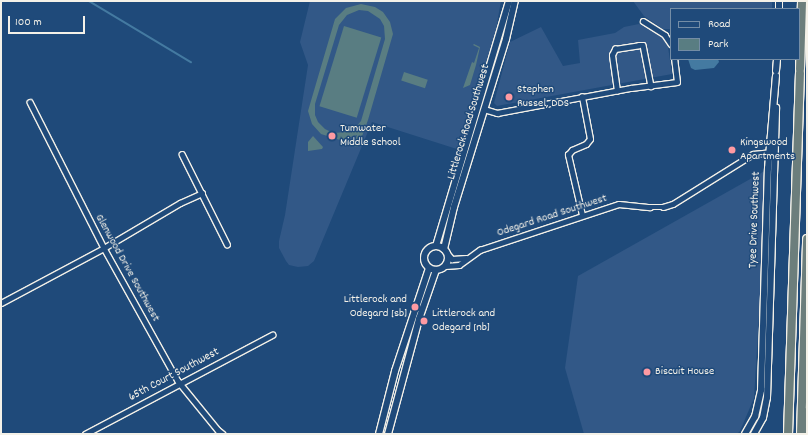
<!DOCTYPE html>
<style>
body{margin:0}
#map{position:relative;width:808px;height:435px;overflow:hidden;background:#1f4a7a;font-family:Dekko,sans-serif}
div>[style]{position:absolute}
.built>*{inset:0;background:#325887}
.green>*{inset:0;background:#597d82;transform-origin:0 0}
.water>*{inset:0;background:#447aa1}
.stream>*{height:1.5px;margin:-0.75px;padding:0 0.75px;transform-origin:0.75px;border-radius:0.75px;background:#447aa1}
.roads{filter:drop-shadow(1px 0 #f4f1e8) drop-shadow(-1px 0 #f4f1e8) drop-shadow(0 1px #f4f1e8) drop-shadow(0 -1px #f4f1e8)}
.minor>*{height:4.5px;margin:-2.25px;padding:0 2.25px;transform-origin:2.25px;border-radius:2.25px;background:#1f4a7a}
.tertiary>*{height:5.5px;margin:-2.75px;padding:0 2.75px;transform-origin:2.75px;border-radius:2.75px;background:#1f4a7a}
.secondary>*{height:6px;margin:-3px;padding:0 3px;transform-origin:3px;border-radius:3px;background:#1f4a7a}
.secondary>.ring{margin:-3px;padding:0;box-sizing:content-box;background:none;border:6px solid #1f4a7a;border-radius:50%}
.motorway>*{height:8px;margin:-4px;padding:0 4px;transform-origin:4px;border-radius:4px;background:#6c7e7c}
.dots>*{width:11px;height:11px;translate:-50% -50%;box-sizing:border-box;border:2px solid #1f4a7a;border-radius:50%}
span{translate:-50% -50%;white-space:nowrap;text-align:center;line-height:1.15;-webkit-text-stroke:3px #1f4a7a;paint-order:stroke}
.poi-label{font-size:12px;color:#f4f1e8}
.left{translate:0 -50%;text-align:left}
.right{translate:-100% -50%;text-align:right}
.street-label{font-size:12px;color:#f4f1e8}
.frame{position:absolute;inset:0;border:2px solid #f4f1e8;pointer-events:none}
.legend{position:absolute;left:670px;top:8px;width:130px;height:52px;box-sizing:border-box;background:#1f4a7a;border:1px solid #748da6;margin:0;padding:5px 7px;list-style:none;font-size:12px;color:#f4f1e8}
.legend li{display:flex;align-items:center;gap:8px;height:20px}
.legend b{width:20px;border:1px solid #748da6}
.scale{position:absolute;left:8px;top:16px;width:77px;height:18px;box-sizing:border-box;border:2px solid #f4f1e8;border-top:0;padding-left:5px;font-size:12px;line-height:14px;white-space:nowrap;color:#f4f1e8;-webkit-text-stroke:3px #1f4a7a;paint-order:stroke}
</style>
<div id="map">
<div class="built">
<i style="clip-path:polygon(310px 1px,501px 1px,496px 29px,460px 150px,372px 122px,314px 261px,308px 266px,298px 267px,289px 265px,286px 261px,279px 248px,279px 241px,285px 215px,308px 65px,300px 42px)"></i>
<i style="clip-path:polygon(633px 1px,772px 1px,772px 9px,671px 9px,671px 29px,663px 29px,644px 16px)"></i>
<i style="clip-path:polygon(639px 24px,663px 38px,668px 47px,672px 74px,497px 106px,494px 103px,510px 42px,541px 27px,563px 66px,580px 63px,578px 40px,615px 33px,624px 27px)"></i>
<i style="clip-path:polygon(768px 169px,754px 398px,740px 431px,737px 434px,584px 434px,565px 368px,578px 276px)"></i>
</div>
<div class="green">
<i style="clip-path:polygon(evenodd,361px 4px,375px 7px,383px 12px,390px 22px,393px 34px,368px 120px,358px 147px,353px 146px,357px 135px,340px 140px,321px 134px,312px 124px,308px 111px,335px 19px,346px 8px,361px 4px,359px 10px,368px 11px,380px 19px,384px 26px,385px 39px,361px 121px,355px 128px,347px 132px,333px 133px,325px 129px,318px 122px,315px 115px,315px 104px,339px 25px,347px 15px,359px 10px)"></i>
<i style="left:344px;top:26px;width:39px;height:84px;rotate:17deg"></i>
<i style="clip-path:polygon(474px 44px,480px 47px,476px 65px,470px 85px,463px 88px,472px 62px,474px 63px,479px 48px,473px 45px)"></i>
<i style="left:404px;top:72px;width:25px;height:9px;rotate:18deg"></i>
<i style="clip-path:polygon(313px 136px,323px 147px,322px 149px,308px 151px,308px 142px)"></i>
</div>
<div class="water">
<i style="clip-path:polygon(688px 59px,718px 59px,719px 62px,714px 68px,695px 70px,691px 68px)"></i>
</div>
<div class="stream">
<i style="left:89px;top:1px;width:119px;rotate:30.9deg"></i>
</div>
<div class="roads">
<div class="minor">
<i style="left:643px;top:21px;width:26px;rotate:32deg"></i>
<i style="left:665px;top:35px;width:11px;rotate:56deg"></i>
<i style="left:617px;top:91px;width:36px;rotate:-98deg"></i>
<i style="left:612px;top:55px;width:7px;rotate:-63deg"></i>
<i style="left:615px;top:49px;width:24px;rotate:-9deg"></i>
<i style="left:639px;top:45px;width:4px"></i>
<i style="left:643px;top:45px;width:42px;rotate:79deg"></i>
<i style="left:30px;top:102px;width:164px;rotate:63.1deg"></i>
<i style="left:104px;top:248px;width:152px;rotate:60.9deg"></i>
<i style="left:178px;top:381px;width:63px;rotate:50.8deg"></i>
<i style="left:218px;top:430px;width:6px;rotate:39deg"></i>
<i style="left:484px;top:109px;width:14px;rotate:17deg"></i>
<i style="left:497px;top:113px;width:136px;rotate:-10.6deg"></i>
<i style="left:631px;top:88px;width:46px;rotate:-7.4deg"></i>
<i style="left:677px;top:82px;width:23px;rotate:-97deg"></i>
<i style="left:182px;top:154px;width:101px;rotate:63.4deg"></i>
<i style="left:582px;top:215px;width:62px;rotate:-103.1deg"></i>
<i style="left:568px;top:155px;width:6px;rotate:-51deg"></i>
<i style="left:572px;top:150px;width:15px;rotate:-23deg"></i>
<i style="left:586px;top:144px;width:6px;rotate:-51deg"></i>
<i style="left:590px;top:139px;width:43px;rotate:-100.8deg"></i>
<i style="left:447px;top:253px;width:8px;rotate:50deg"></i>
<i style="left:452px;top:259px;width:14px;rotate:-4deg"></i>
<i style="left:445px;top:266px;width:14px;rotate:-4deg"></i>
<i style="left:459px;top:265px;width:26px;rotate:-36deg"></i>
<i style="left:480px;top:250px;width:146px;rotate:-18.3deg"></i>
<i style="left:619px;top:204px;width:31px;rotate:6deg"></i>
<i style="left:650px;top:207px;width:13px"></i>
<i style="left:663px;top:207px;width:10px;rotate:-17deg"></i>
<i style="left:673px;top:204px;width:94px;rotate:-32deg"></i>
<i style="left:753px;top:154px;width:19px;rotate:-6deg"></i>
<i style="left:1px;top:303px;width:117px;rotate:-28.1deg"></i>
<i style="left:104px;top:248px;width:88px;rotate:-30.6deg"></i>
<i style="left:180px;top:203px;width:24px;rotate:-24deg"></i>
<i style="left:85px;top:434px;width:212px;rotate:-27.9deg"></i>
</div>
<div class="tertiary">
<i style="left:779px;top:9px;width:8px;rotate:-90deg"></i>
<i style="left:776px;top:71px;width:12px;rotate:-85deg"></i>
<i style="left:745px;top:434px;width:20px;rotate:-60deg"></i>
<i style="left:755px;top:417px;width:28px;rotate:-77deg"></i>
<i style="left:761px;top:390px;width:221px;rotate:-88.2deg"></i>
<i style="left:768px;top:169px;width:93px;rotate:-85.1deg"></i>
<i style="left:754px;top:434px;width:18px;rotate:-61deg"></i>
<i style="left:763px;top:418px;width:20px;rotate:-79deg"></i>
<i style="left:767px;top:398px;width:290px;rotate:-88.2deg"></i>
</div>
<div class="secondary">
<i class="ring" style="left:424px;top:246px;width:18px;height:18px"></i>
<i style="left:436px;top:246px;width:256px;rotate:-73.4deg"></i>
<i style="left:444px;top:249px;width:43px;rotate:-76.6deg"></i>
<i style="left:454px;top:207px;width:176px;rotate:-72.8deg"></i>
<i style="left:506px;top:39px;width:39px;rotate:-77deg"></i>
<i style="left:379px;top:434px;width:65px;rotate:-75.7deg"></i>
<i style="left:395px;top:371px;width:108px;rotate:-71.7deg"></i>
<i style="left:388px;top:434px;width:119px;rotate:-74.9deg"></i>
<i style="left:419px;top:319px;width:52px;rotate:-70.9deg"></i>
</div>
<div class="motorway">
<i style="left:800px;top:69px;width:68px;rotate:-88.3deg"></i>
<i style="left:788px;top:434px;width:361px;rotate:-88.1deg"></i>
<i style="left:801px;top:434px;width:195px;rotate:-88.2deg"></i>
<i style="left:807px;top:434px;width:22px;rotate:-90deg"></i>
</div>
</div>
<div class="dots">
<i style="left:509px;top:97px;background:#ff9aa2"></i>
<i style="left:332px;top:136px;background:#ff9aa2"></i>
<i style="left:732px;top:150px;background:#ff9aa2"></i>
<i style="left:415px;top:307px;background:#ff9aa2"></i>
<i style="left:424px;top:321px;background:#ff9aa2"></i>
<i style="left:647px;top:372px;background:#ff9aa2"></i>
</div>
<div class="poi-label">
<span class="left" style="left:517px;top:97px">Stephen<br>Russel, DDS</span>
<span class="left" style="left:340px;top:136px">Tumwater<br>Middle School</span>
<span class="left" style="left:740px;top:150px">Kingswood<br>Apartments</span>
<span class="right" style="left:407px;top:307px">Littlerock and<br>Odegard [sb]</span>
<span class="left" style="left:432px;top:321px">Littlerock and<br>Odegard [nb]</span>
<span class="left" style="left:655px;top:372px">Biscuit House</span>
</div>
<div class="street-label">
<span style="left:469px;top:122px;rotate:-73deg">Littlerock Road Southwest</span>
<span style="left:552px;top:216px;rotate:-18deg">Odegard Road Southwest</span>
<span style="left:755px;top:220px;rotate:-88deg">Tyee Drive Southwest</span>
<span style="left:127px;top:268px;rotate:61deg">Glenwood Drive Southwest</span>
<span style="left:174px;top:375px;rotate:-28deg">65th Court Southwest</span>
</div>
<div class="frame"></div>
<ul class="legend">
<li><b style="height:5px;background:#1f4a7a"></b>Road</li>
<li><b style="height:11px;background:#597d82"></b>Park</li>
</ul>
<div class="scale">100 m</div>
</div>
